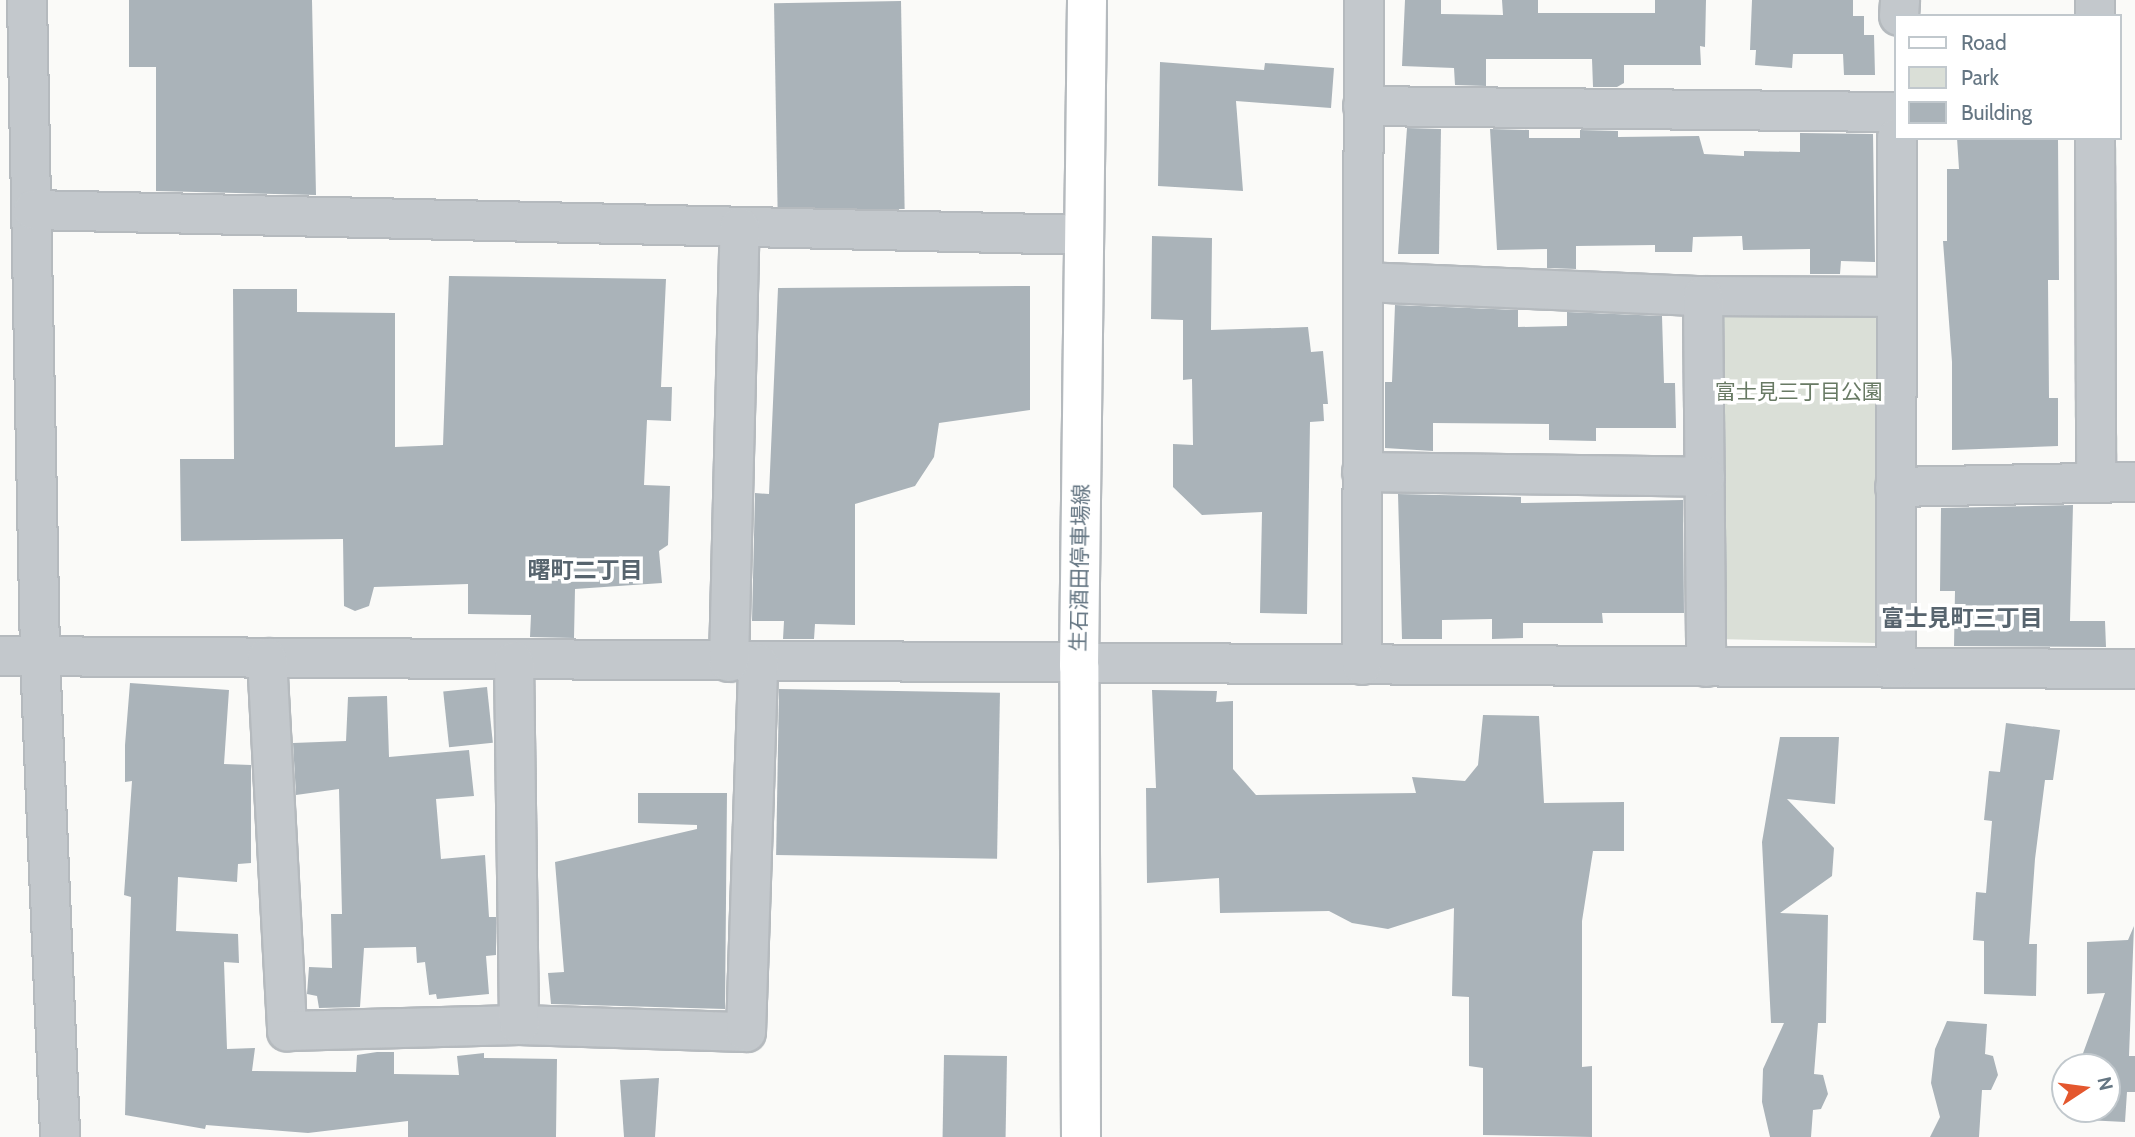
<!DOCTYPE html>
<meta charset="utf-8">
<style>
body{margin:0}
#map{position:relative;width:2135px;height:1137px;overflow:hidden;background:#fafaf8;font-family:Cabin,"Noto Sans JP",sans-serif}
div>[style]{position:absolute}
.green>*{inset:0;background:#dadfd7}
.building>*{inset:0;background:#aab3b9;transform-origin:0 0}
.roads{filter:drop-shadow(2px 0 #b5babe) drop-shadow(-2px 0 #b5babe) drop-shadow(0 2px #b5babe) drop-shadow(0 -2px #b5babe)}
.minor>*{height:38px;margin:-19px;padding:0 19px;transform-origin:19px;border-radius:19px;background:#c3c8cc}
.major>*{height:38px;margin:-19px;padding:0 19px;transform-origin:19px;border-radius:19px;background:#fff}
span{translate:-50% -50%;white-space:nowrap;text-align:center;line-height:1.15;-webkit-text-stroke:7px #fff;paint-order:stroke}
.park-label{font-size:21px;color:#687a64}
.street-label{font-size:21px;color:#657683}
.neighbourhood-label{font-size:23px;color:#57646e;font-weight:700}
.legend{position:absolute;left:1894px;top:14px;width:228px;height:126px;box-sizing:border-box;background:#fff;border:2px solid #c1c8cd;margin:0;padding:9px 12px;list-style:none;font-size:21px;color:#657683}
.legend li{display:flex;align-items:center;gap:14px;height:35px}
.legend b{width:35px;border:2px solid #c1c8cd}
.north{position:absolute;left:2051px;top:1053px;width:70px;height:70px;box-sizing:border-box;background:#fff;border:2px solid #c1c8cd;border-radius:50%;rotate:77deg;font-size:19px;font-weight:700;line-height:28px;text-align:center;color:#657683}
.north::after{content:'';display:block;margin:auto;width:24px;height:32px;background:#e4572e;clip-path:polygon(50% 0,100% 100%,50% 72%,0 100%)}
</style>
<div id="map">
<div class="green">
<i style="clip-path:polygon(1733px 307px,1870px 311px,1883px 327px,1876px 643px,1718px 639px,1718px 323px)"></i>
</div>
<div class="building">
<i style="clip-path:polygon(129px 0,312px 0,316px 195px,156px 191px,156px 67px,129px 67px)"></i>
<i style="clip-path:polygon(1405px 0,1441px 0,1441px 14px,1503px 15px,1502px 0,1538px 0,1538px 13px,1655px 13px,1655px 0,1706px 0,1705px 47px,1700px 46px,1701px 65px,1624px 65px,1624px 83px,1617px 87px,1593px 87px,1592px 59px,1486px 59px,1486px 86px,1455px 85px,1454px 68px,1402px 66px)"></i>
<i style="clip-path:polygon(1752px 0,1853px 0,1853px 16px,1864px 16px,1864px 35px,1874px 35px,1875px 75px,1844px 75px,1843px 54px,1793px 54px,1792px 68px,1755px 65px,1756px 50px,1750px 50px)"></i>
<i style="left:901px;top:1px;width:208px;height:127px;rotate:89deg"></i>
<i style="clip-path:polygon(1160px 62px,1264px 70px,1265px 63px,1334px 68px,1331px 108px,1236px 101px,1243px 191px,1158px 186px)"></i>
<i style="clip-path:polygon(1407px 128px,1441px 129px,1439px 254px,1398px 254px)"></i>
<i style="clip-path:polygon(1490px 129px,1529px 130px,1529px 138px,1580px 138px,1580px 130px,1618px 131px,1618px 137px,1699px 136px,1704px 154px,1744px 156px,1744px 151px,1800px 152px,1800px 133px,1873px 134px,1875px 262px,1841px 261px,1840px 274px,1810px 274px,1810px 249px,1743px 250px,1742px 236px,1693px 237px,1692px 252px,1655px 252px,1655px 245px,1576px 246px,1576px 269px,1547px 268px,1547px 249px,1497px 250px)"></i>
<i style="clip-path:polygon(1957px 138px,2058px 138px,2059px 280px,2048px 280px,2049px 398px,2058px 398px,2058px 446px,1952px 450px,1952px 362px,1943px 241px,1947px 241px,1947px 169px,1959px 169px)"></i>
<i style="clip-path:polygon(1152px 236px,1212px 238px,1211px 330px,1308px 327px,1311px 352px,1323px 351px,1328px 404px,1323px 404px,1324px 421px,1310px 422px,1307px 614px,1260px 613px,1262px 512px,1202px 515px,1173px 487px,1173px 444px,1193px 445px,1192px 379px,1183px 380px,1183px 320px,1151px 319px)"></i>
<i style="clip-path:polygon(449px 276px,666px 279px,661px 387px,672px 387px,671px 421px,647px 420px,644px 485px,670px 486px,668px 545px,659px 551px,662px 583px,575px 589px,574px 638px,530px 637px,531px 615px,468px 614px,468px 584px,374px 587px,369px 606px,355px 611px,344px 606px,343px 539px,181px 541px,180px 459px,234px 459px,233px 289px,297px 289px,297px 312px,395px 313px,395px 447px,443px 445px)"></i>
<i style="clip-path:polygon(1030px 286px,1030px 410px,939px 423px,934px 457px,915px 486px,855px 504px,855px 625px,815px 624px,814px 639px,783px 639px,784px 621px,752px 621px,755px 493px,769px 494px,778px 288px)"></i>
<i style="clip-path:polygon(1395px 305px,1518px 310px,1518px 327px,1567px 326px,1567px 312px,1662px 316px,1664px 383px,1675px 383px,1676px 428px,1596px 428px,1596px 441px,1549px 440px,1549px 424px,1433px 423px,1433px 451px,1385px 448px,1385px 382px,1392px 382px)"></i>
<i style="clip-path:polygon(1398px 494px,1521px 497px,1521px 503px,1683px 500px,1684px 613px,1602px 613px,1603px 623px,1523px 623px,1523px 638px,1492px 639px,1492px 619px,1442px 620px,1442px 639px,1402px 639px)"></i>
<i style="clip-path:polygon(2073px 505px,2070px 621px,2105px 621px,2106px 647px,1954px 646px,1955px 591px,1940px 591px,1941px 508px)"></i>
<i style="clip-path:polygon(130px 683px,229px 690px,224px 764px,251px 765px,251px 863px,238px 864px,237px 882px,178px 877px,176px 931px,238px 934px,239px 963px,224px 962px,227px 1049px,255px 1048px,252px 1071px,356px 1072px,357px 1055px,377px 1052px,394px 1052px,394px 1074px,459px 1075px,457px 1056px,484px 1053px,484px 1058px,557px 1059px,556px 1137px,408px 1137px,408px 1121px,308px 1133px,206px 1125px,205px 1129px,125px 1115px,131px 897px,124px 895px,132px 781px,125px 782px,125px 745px)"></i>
<i style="left:487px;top:687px;width:56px;height:44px;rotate:84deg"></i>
<i style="left:779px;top:689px;width:221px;height:166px;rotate:1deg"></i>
<i style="clip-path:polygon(1152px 690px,1217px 691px,1216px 702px,1233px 701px,1233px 769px,1256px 795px,1416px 793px,1412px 777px,1465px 781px,1478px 765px,1483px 715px,1539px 716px,1544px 803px,1624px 802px,1624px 851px,1593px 851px,1582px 921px,1582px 1067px,1592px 1066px,1592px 1137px,1483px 1135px,1483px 1068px,1469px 1066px,1469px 997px,1452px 996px,1454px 908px,1388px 929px,1352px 923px,1329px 911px,1220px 913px,1219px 878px,1147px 883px,1146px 788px,1156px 788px)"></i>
<i style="clip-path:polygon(387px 696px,389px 757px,469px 750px,474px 796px,436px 799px,441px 859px,485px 855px,489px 917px,496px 917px,496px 955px,486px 956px,489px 994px,437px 999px,436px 994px,429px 995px,425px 962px,417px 963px,416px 947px,364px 948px,360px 1007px,319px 1008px,317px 996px,307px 994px,309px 967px,332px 968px,331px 914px,342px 914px,339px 789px,296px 795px,293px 743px,346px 741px,348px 697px)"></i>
<i style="clip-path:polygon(2006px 723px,2060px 730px,2053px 780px,2045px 780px,2035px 859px,2029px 944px,2037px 944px,2036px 996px,1984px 994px,1984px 941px,1973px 940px,1976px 892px,1986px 893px,1992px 821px,1984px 820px,1989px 771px,2000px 772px)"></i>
<i style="clip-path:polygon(1780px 737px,1839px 737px,1835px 804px,1787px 799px,1834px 848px,1832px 876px,1780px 913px,1828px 915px,1826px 1023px,1818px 1023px,1814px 1074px,1823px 1075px,1828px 1094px,1821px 1109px,1813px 1110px,1811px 1137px,1770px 1137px,1762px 1102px,1763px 1069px,1784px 1023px,1771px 1023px,1762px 842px)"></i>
<i style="clip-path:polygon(638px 793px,727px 793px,725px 1009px,551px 1004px,548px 973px,564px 972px,555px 862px,697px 829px,697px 825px,638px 823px)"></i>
<i style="clip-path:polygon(2134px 926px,2129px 1056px,2135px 1056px,2135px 1092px,2127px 1092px,2125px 1122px,2086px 1120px,2083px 1109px,2107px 1109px,2107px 1067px,2078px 1067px,2105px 993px,2087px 994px,2087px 942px,2128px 940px)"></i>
<i style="clip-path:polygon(1947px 1021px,1987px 1024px,1985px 1054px,1993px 1056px,1998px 1075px,1991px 1090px,1982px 1090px,1979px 1137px,1930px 1137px,1940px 1117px,1931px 1083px,1935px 1049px)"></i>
<i style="left:944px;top:1055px;width:63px;height:82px;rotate:1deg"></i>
<i style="clip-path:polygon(659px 1078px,655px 1137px,624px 1137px,620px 1080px)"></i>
</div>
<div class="roads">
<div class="minor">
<i style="left:27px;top:0;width:656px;rotate:88.86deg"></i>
<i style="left:40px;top:656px;width:481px;rotate:87.6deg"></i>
<i style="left:2095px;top:0;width:16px;rotate:90deg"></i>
<i style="left:1899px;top:16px;width:16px;rotate:-86deg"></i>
<i style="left:1363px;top:106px;width:532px;rotate:0.65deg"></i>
<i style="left:2095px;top:138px;width:344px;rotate:89.8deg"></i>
<i style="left:33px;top:210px;width:1050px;rotate:1.36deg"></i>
<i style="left:1363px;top:282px;width:340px;rotate:2.4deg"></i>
<i style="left:1703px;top:296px;width:193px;rotate:0.3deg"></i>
<i style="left:1703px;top:296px;width:371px;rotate:89.5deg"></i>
<i style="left:1362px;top:472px;width:343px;rotate:0.8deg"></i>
<i style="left:1895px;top:487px;width:240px;rotate:-1.2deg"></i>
<i style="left:0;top:656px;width:2135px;rotate:0.35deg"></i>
<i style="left:267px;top:658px;width:374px;rotate:86.9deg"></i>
<i style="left:287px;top:1031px;width:232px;rotate:-1.5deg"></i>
<i style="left:519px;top:1025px;width:227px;rotate:1.8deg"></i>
<i style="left:746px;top:1032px;width:369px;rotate:-88.1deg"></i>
<i style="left:514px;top:661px;width:364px;rotate:89.2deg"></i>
<i style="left:729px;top:662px;width:435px;rotate:-88.6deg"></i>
<i style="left:1362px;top:665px;width:665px;rotate:-89.83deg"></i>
<i style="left:1896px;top:668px;width:530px;rotate:-89.89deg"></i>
</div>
<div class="major">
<i style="left:1081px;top:1137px;width:471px;rotate:-90.2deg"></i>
<i style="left:1079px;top:666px;width:666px;rotate:-89.31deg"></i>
</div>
</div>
<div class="park-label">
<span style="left:1799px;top:392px">富士見三丁目公園</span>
</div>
<div class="street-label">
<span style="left:1080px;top:568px;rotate:-89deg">生石酒田停車場線</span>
</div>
<div class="neighbourhood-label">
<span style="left:585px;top:570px">曙町二丁目</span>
<span style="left:1962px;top:618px">富士見町三丁目</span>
</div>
<ul class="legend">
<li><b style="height:9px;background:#fff"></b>Road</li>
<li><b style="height:19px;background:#dadfd7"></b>Park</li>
<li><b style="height:19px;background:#aab3b9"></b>Building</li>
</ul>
<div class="north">N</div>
</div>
